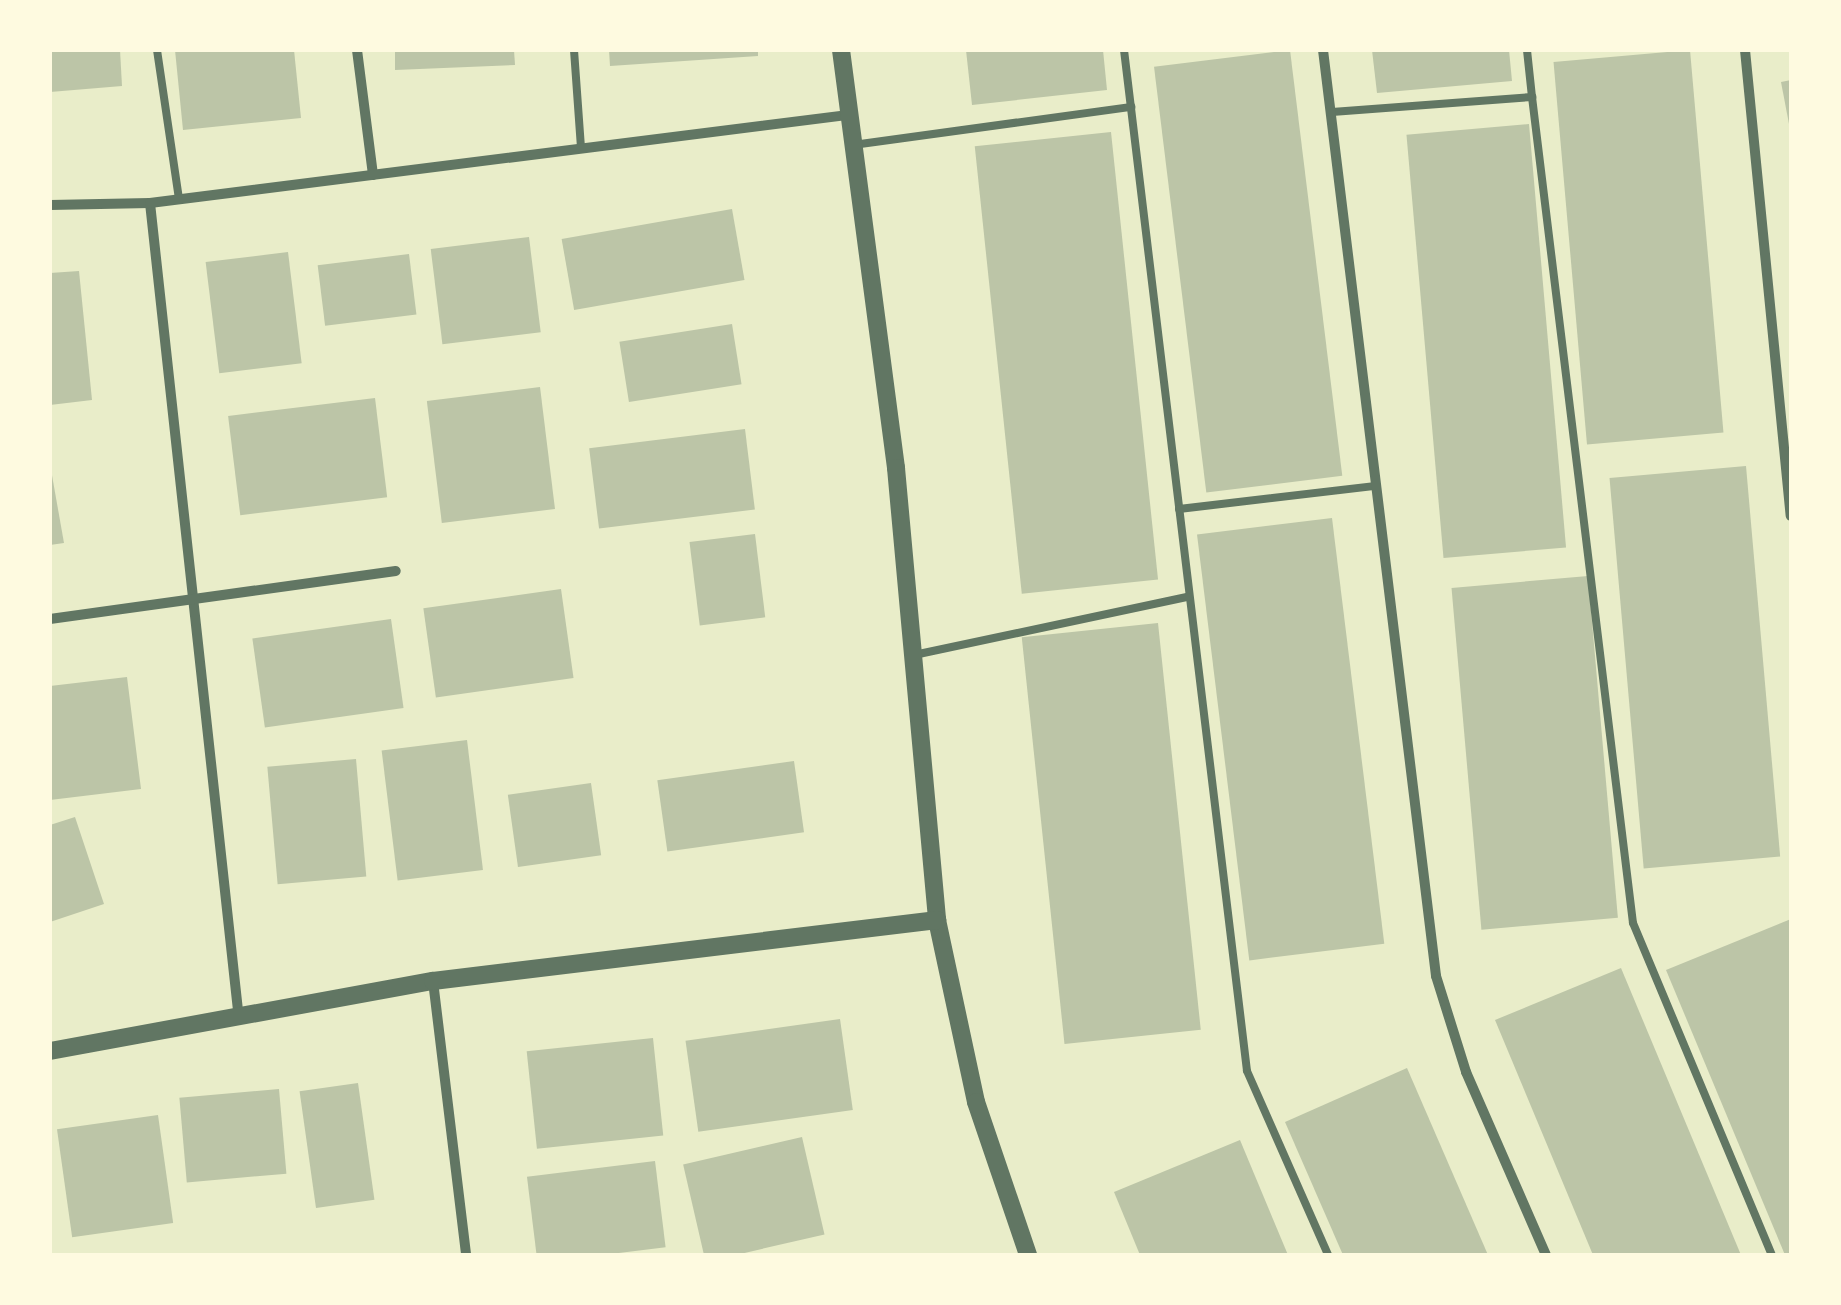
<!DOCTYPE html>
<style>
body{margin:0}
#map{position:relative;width:1841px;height:1305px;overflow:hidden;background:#e9edc9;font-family:"Fira Sans",sans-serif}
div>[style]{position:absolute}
.building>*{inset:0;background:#bcc5a7;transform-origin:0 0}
.service>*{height:8px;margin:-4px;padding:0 4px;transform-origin:4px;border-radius:4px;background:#617663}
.minor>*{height:10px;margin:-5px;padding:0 5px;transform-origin:5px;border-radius:5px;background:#617663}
.tertiary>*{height:18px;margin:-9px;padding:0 9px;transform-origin:9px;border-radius:9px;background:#617663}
span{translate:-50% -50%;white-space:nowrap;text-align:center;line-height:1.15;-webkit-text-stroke:10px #fefae0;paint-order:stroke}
.frame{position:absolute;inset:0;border:52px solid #fefae0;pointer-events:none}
</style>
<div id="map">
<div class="building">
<i style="clip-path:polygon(50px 50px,120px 50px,122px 86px,50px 92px)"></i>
<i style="clip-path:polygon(175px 50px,294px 50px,301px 118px,183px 130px)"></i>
<i style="clip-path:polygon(395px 50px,514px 50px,515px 65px,395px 70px)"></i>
<i style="clip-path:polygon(609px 50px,758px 50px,758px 56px,610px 66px)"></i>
<i style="clip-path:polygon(966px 50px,1103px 50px,1107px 90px,972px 105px)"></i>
<i style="left:1290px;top:50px;width:429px;height:137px;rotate:83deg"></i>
<i style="clip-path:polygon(1372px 50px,1509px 50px,1512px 81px,1377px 93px)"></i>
<i style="left:1690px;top:50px;width:384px;height:137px;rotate:85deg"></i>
<i style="clip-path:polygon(1791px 80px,1791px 124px,1789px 124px,1781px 82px)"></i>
<i style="left:1529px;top:124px;width:425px;height:123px;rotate:85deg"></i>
<i style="left:1111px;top:132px;width:450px;height:137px;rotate:84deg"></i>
<i style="left:732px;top:209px;width:72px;height:173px;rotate:80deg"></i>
<i style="left:529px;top:237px;width:96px;height:99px;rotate:83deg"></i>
<i style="left:288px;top:252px;width:112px;height:83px;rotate:83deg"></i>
<i style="left:409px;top:254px;width:61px;height:92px;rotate:83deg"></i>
<i style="clip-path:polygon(79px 271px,92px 400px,50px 405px,50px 273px)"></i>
<i style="left:732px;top:324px;width:61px;height:114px;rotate:81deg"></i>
<i style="left:540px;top:387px;width:123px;height:114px;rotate:83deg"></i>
<i style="left:375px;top:398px;width:100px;height:148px;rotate:83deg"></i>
<i style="left:745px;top:429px;width:81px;height:157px;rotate:83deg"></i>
<i style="clip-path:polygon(50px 464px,64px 543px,50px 545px)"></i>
<i style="left:1746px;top:466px;width:392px;height:137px;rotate:85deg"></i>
<i style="left:1332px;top:518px;width:429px;height:136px;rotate:83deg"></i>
<i style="left:755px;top:534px;width:84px;height:66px;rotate:83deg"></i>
<i style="left:1588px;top:576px;width:343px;height:137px;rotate:85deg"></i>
<i style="left:561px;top:589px;width:90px;height:139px;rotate:82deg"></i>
<i style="left:391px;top:619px;width:90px;height:140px;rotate:82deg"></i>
<i style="left:1158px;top:623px;width:409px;height:137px;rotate:84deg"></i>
<i style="clip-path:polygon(127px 677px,141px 789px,50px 800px,50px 686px)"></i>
<i style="left:467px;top:740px;width:131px;height:86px;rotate:83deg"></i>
<i style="left:356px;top:759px;width:118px;height:89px;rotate:85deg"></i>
<i style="left:794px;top:761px;width:72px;height:138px;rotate:82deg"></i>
<i style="left:591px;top:783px;width:73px;height:84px;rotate:82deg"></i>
<i style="clip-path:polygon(75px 817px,104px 904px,50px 922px,50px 825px)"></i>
<i style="clip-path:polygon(1791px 919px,1791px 1255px,1785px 1255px,1666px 970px)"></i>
<i style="clip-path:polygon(1621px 968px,1741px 1255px,1593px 1255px,1495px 1020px)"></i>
<i style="left:840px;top:1019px;width:92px;height:156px;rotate:82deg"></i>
<i style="left:653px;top:1038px;width:98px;height:127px;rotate:84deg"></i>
<i style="clip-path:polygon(1407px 1068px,1488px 1255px,1343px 1255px,1285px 1122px)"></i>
<i style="left:358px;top:1083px;width:118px;height:59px;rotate:82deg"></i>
<i style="left:279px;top:1089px;width:85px;height:100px;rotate:85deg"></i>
<i style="left:158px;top:1115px;width:109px;height:102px;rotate:82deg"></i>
<i style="left:802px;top:1137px;width:100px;height:122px;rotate:77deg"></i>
<i style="clip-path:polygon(1240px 1140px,1288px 1255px,1140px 1255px,1114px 1192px)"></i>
<i style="left:655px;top:1161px;width:87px;height:129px;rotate:83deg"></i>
</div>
<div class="service">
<i style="left:157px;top:50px;width:151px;rotate:81.6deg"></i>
<i style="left:574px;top:50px;width:98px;rotate:85.9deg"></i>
<i style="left:1124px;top:50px;width:1028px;rotate:83.13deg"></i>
<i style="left:1247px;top:1071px;width:201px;rotate:66.2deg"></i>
<i style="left:1532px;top:97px;width:832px;rotate:83.03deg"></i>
<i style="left:1633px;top:923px;width:360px;rotate:67.3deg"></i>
<i style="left:1332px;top:112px;width:201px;rotate:-4.3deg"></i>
<i style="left:1532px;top:97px;width:47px;rotate:-96.1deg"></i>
<i style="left:853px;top:145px;width:281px;rotate:-7.8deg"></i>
<i style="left:1179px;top:509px;width:198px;rotate:-6.7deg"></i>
<i style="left:914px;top:655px;width:280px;rotate:-12deg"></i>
</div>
<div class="minor">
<i style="left:357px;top:50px;width:126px;rotate:82.7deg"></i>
<i style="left:1323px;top:50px;width:933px;rotate:83.04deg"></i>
<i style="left:1436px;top:976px;width:101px;rotate:72.6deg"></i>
<i style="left:1466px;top:1072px;width:200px;rotate:66.4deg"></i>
<i style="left:1745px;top:50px;width:468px;rotate:84.4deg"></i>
<i style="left:150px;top:203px;width:812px;rotate:83.78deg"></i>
<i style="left:50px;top:205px;width:100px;rotate:-1.1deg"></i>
<i style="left:150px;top:203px;width:704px;rotate:-7.19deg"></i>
<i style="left:50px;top:619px;width:349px;rotate:-7.9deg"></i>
<i style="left:433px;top:981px;width:276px;rotate:83.1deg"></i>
</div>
<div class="tertiary">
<i style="left:841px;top:50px;width:422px;rotate:82.5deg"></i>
<i style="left:896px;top:468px;width:454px;rotate:84.8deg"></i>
<i style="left:937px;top:920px;width:186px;rotate:77.9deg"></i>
<i style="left:976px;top:1102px;width:162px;rotate:71.2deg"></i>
<i style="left:50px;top:1051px;width:389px;rotate:-10.4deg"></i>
<i style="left:433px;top:981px;width:508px;rotate:-6.9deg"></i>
</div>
<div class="frame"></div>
</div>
